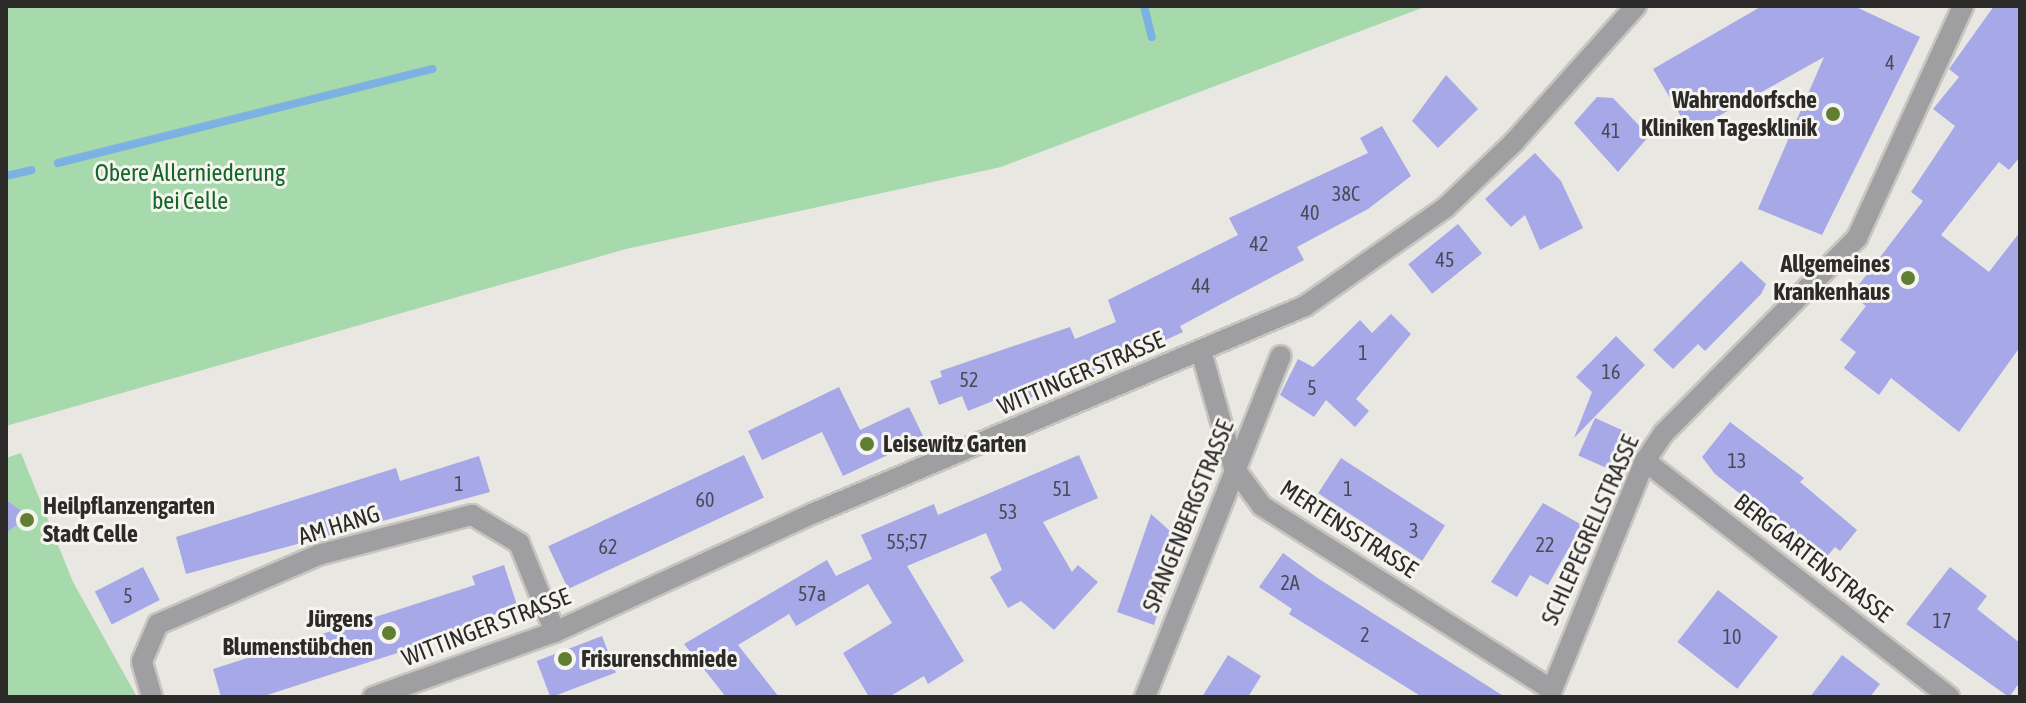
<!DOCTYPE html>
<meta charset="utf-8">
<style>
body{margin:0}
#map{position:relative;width:2026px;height:703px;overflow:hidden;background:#e9e7e1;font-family:"Asap Condensed",sans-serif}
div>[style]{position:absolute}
.green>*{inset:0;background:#a6d9ab}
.stream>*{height:8px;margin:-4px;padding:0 4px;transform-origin:4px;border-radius:4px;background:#7bb2e2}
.building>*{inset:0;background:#a6a8e7;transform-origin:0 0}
.roads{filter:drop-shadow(2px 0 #c7c5c0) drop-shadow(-2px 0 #c7c5c0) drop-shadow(0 2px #c7c5c0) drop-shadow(0 -2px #c7c5c0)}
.minor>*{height:20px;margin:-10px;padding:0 10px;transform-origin:10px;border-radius:10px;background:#9f9fa1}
.dots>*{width:22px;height:22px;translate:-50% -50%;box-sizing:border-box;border:4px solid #f6f4ef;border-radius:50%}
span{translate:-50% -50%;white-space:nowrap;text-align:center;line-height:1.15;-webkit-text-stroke:6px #f6f4ef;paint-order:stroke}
.number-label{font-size:20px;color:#4a4a58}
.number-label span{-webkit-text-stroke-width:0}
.poi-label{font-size:24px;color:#2c2b29;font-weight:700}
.right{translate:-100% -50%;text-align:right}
.left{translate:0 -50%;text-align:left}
.park-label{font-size:24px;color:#136528}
.street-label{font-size:24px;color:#2c2b29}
.frame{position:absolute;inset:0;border:8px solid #2c2b29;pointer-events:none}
</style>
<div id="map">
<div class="green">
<i style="clip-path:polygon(6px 6px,1427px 6px,1001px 167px,626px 249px,6px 426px)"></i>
<i style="clip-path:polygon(21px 453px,73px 582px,137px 697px,6px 697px,6px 458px)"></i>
</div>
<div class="stream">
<i style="left:1144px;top:6px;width:32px;rotate:76deg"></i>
<i style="left:58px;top:163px;width:386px;rotate:-14.1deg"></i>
<i style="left:6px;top:176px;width:26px;rotate:-13deg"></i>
</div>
<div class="building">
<i style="clip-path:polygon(1762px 6px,1854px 6px,1920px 37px,1822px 235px,1758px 209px,1824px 57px,1690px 132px,1653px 69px)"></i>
<i style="clip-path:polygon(1994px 6px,2020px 6px,2020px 157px,2009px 170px,1999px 162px,1941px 235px,1989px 272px,2020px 232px,2020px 347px,1959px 432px,1891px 378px,1879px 395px,1844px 368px,1856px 352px,1840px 340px,1866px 306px,1851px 295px,1923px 201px,1911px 192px,1955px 126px,1933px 109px,1959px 77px,1949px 69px)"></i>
<i style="clip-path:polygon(1446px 75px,1478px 109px,1438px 148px,1412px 121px)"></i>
<i style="clip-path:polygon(1597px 97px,1613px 98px,1649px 136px,1618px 172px,1574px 123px)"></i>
<i style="clip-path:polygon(1382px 126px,1411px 176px,1368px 209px,1297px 247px,1304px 260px,1180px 326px,1183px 332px,1096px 372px,1012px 405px,1008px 395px,968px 411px,962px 396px,939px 405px,930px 381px,942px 377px,940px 371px,1070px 327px,1075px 339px,1116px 322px,1108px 300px,1238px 235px,1229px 218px,1368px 153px,1360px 138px)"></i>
<i style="clip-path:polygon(1535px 153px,1561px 181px,1583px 228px,1540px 250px,1525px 215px,1511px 227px,1485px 199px)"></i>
<i style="left:1458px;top:224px;width:38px;height:64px;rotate:51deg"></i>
<i style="clip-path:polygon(1741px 261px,1766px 284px,1761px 294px,1705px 351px,1698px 344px,1673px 369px,1653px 350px)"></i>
<i style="clip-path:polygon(1391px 314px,1411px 334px,1356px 399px,1369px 411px,1355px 427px,1326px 400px,1314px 417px,1280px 395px,1298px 359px,1313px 367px,1360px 320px,1372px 333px)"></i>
<i style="clip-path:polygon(1616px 336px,1645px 365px,1574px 438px,1592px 392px,1576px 377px)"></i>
<i style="clip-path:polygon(839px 387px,860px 430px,909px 407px,924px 438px,843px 476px,822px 432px,762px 460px,748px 431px)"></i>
<i style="left:1595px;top:418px;width:44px;height:41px;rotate:24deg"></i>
<i style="clip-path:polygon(1730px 422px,1804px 478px,1800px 482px,1857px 530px,1840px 551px,1835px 547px,1824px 560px,1715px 474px,1702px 457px)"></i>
<i style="left:744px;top:455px;width:47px;height:216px;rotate:65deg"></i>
<i style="clip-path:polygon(1079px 455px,1098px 498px,1043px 522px,1072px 572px,1078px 565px,1098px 582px,1054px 630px,1021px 601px,1008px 608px,990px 577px,1002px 570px,986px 533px,907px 566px,964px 661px,928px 684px,924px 676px,889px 697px,869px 697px,843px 653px,892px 623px,868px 584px,796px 626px,789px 614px,738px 645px,779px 697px,726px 697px,684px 644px,827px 560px,836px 576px,872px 559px,861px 535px,934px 504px,938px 515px)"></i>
<i style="clip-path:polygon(479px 456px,490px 492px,186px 574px,176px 537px,396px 468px,400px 481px)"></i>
<i style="left:1341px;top:458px;width:124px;height:42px;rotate:33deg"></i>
<i style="clip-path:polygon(6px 500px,28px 516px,6px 533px)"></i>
<i style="clip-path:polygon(1543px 503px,1582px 525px,1548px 585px,1530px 575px,1517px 597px,1491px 582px)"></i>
<i style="clip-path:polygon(1151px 514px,1180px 540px,1154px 625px,1117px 612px)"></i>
<i style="clip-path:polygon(1283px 553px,1319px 579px,1505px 697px,1422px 697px,1289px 614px,1292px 609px,1259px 587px)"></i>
<i style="clip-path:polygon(504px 565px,518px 608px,485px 618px,487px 624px,261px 697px,221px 697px,213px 669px,475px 585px,472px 576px)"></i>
<i style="left:143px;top:567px;width:37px;height:54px;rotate:63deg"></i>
<i style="clip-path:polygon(1950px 567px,1987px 596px,1977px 609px,2020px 643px,2020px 682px,2009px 697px,1906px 624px)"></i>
<i style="left:1718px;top:590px;width:76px;height:66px;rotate:38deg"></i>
<i style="left:602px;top:636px;width:39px;height:70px;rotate:69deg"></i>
<i style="clip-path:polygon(1228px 655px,1261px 676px,1248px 697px,1202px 697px)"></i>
<i style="clip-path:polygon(1842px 655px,1880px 684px,1870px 697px,1810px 697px)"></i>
</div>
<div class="roads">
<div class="minor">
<i style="left:1201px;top:351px;width:122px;rotate:74.2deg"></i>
<i style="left:1234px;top:468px;width:47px;rotate:53.6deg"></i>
<i style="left:1262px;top:506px;width:340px;rotate:32.4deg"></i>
<i style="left:1645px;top:461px;width:385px;rotate:37.8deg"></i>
<i style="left:152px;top:697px;width:37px;rotate:-106deg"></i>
<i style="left:142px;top:661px;width:40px;rotate:-66.6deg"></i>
<i style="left:158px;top:624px;width:174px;rotate:-23.3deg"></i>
<i style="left:318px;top:555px;width:159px;rotate:-14.6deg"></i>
<i style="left:472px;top:515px;width:55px;rotate:30.8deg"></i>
<i style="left:519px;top:543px;width:96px;rotate:68deg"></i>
<i style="left:373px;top:697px;width:193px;rotate:-19.7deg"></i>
<i style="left:555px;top:632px;width:285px;rotate:-24.7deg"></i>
<i style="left:814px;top:513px;width:533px;rotate:-22.86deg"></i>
<i style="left:1305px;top:306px;width:171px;rotate:-35deg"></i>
<i style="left:1445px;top:208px;width:95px;rotate:-43.7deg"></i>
<i style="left:1514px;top:142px;width:183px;rotate:-48.1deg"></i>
<i style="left:1145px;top:697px;width:367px;rotate:-68.3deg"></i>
<i style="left:1549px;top:697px;width:255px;rotate:-67.9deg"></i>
<i style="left:1645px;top:461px;width:32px;rotate:-56deg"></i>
<i style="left:1663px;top:434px;width:276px;rotate:-45.3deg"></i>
<i style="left:1857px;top:238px;width:255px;rotate:-65.4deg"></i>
</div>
</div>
<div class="dots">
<i style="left:1833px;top:114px;background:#627e33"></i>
<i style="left:1908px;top:278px;background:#627e33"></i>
<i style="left:867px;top:444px;background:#627e33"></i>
<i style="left:27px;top:520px;background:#627e33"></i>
<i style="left:389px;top:633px;background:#627e33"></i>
<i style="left:565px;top:659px;background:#627e33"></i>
</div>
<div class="number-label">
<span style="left:1890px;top:62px">4</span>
<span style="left:1611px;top:130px">41</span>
<span style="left:1346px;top:193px">38C</span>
<span style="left:1310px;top:212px">40</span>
<span style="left:1259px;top:243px">42</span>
<span style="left:1445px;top:259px">45</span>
<span style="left:1201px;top:285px">44</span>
<span style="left:1363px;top:352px">1</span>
<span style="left:1611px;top:371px">16</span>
<span style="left:969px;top:379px">52</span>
<span style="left:1312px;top:387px">5</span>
<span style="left:1737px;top:460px">13</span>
<span style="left:459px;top:483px">1</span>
<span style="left:1062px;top:488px">51</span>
<span style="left:1348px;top:488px">1</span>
<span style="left:705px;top:499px">60</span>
<span style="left:1008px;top:511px">53</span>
<span style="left:1414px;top:530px">3</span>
<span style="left:907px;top:541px">55;57</span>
<span style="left:1545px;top:544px">22</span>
<span style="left:608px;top:546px">62</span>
<span style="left:1290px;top:582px">2A</span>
<span style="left:812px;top:593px">57a</span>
<span style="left:128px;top:595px">5</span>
<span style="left:1942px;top:620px">17</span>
<span style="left:1365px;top:634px">2</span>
<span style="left:1732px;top:636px">10</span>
</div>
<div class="poi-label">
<span class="right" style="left:1817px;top:114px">Wahrendorfsche<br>Kliniken Tagesklinik</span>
<span class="right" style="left:1890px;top:278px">Allgemeines<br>Krankenhaus</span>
<span class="left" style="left:883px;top:444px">Leisewitz Garten</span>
<span class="left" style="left:43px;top:520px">Heilpflanzengarten<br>Stadt Celle</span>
<span class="right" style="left:373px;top:633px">Jürgens<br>Blumenstübchen</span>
<span class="left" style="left:581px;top:659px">Frisurenschmiede</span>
</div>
<div class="park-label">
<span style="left:190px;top:187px">Obere Allerniederung<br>bei Celle</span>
</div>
<div class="street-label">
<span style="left:1081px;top:373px;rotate:-23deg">WITTINGER STRASSE</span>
<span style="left:1188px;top:516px;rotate:-68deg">SPANGENBERGSTRASSE</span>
<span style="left:339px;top:525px;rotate:-17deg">AM HANG</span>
<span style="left:1349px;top:529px;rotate:33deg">MERTENSSTRASSE</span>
<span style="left:1590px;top:530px;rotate:-66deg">SCHLEPEGRELLSTRASSE</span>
<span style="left:1813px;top:558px;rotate:38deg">BERGGARTENSTRASSE</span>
<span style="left:486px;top:627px;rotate:-21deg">WITTINGER STRASSE</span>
</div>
<div class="frame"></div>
</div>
